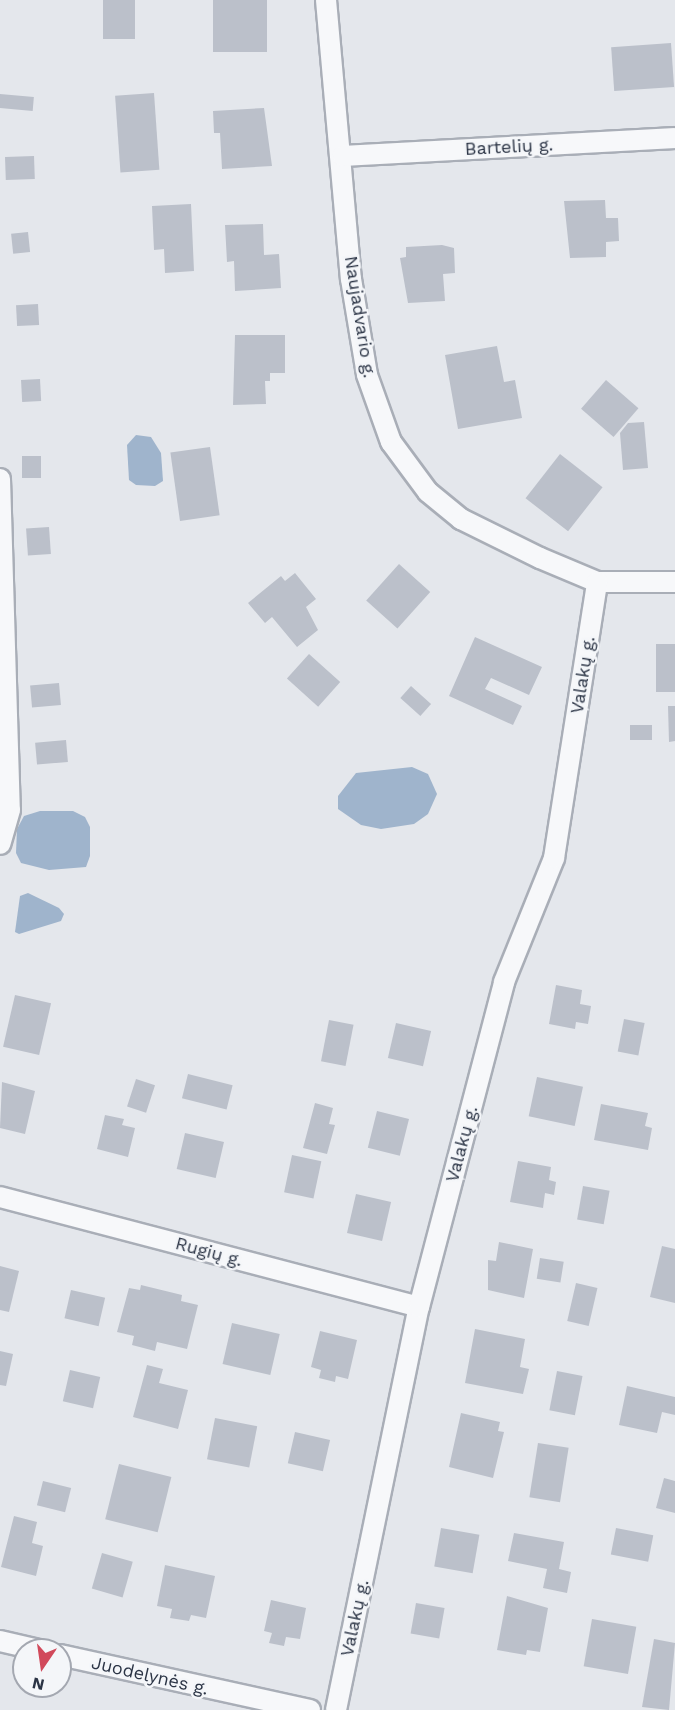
<!DOCTYPE html>
<meta charset="utf-8">
<style>
body{margin:0}
#map{position:relative;width:675px;height:1710px;overflow:hidden;background:#e4e7ec;font-family:"Work Sans",sans-serif}
div>[style]{position:absolute}
.water>*{inset:0;background:#9fb4cc}
.building>*{inset:0;background:#bbc0ca;transform-origin:0 0}
.roads{filter:drop-shadow(2px 0 #a9aeb7) drop-shadow(-2px 0 #a9aeb7) drop-shadow(0 2px #a9aeb7) drop-shadow(0 -2px #a9aeb7)}
.street>*{height:20px;margin:-10px;padding:0 10px;transform-origin:10px;border-radius:10px;background:#f7f8fa}
span{translate:-50% -50%;white-space:nowrap;text-align:center;line-height:1.15;-webkit-text-stroke:5px #f4f6f9;paint-order:stroke}
.street-label{font-size:18px;color:#2b3445}
.north{position:absolute;left:12px;top:1638px;width:60px;height:60px;box-sizing:border-box;background:#f4f6f9;border:2px solid #a4a8b1;border-radius:50%;rotate:193deg;font-size:16px;font-weight:700;line-height:24px;text-align:center;color:#2b3445}
.north::after{content:'';display:block;margin:auto;width:21px;height:27px;background:#d1495b;clip-path:polygon(50% 0,100% 100%,50% 72%,0 100%)}
</style>
<div id="map">
<div class="water">
<i style="clip-path:polygon(136px 435px,151px 437px,161px 453px,163px 481px,155px 486px,136px 485px,129px 480px,127px 445px)"></i>
<i style="clip-path:polygon(412px 767px,428px 774px,437px 794px,428px 814px,414px 824px,381px 829px,361px 825px,338px 809px,338px 796px,356px 773px)"></i>
<i style="clip-path:polygon(40px 811px,73px 811px,85px 817px,90px 827px,90px 856px,86px 867px,49px 870px,21px 863px,16px 853px,17px 829px,24px 816px)"></i>
<i style="clip-path:polygon(28px 893px,59px 908px,64px 914px,61px 921px,19px 934px,15px 932px,20px 896px)"></i>
</div>
<div class="building">
<i style="left:103px;top:0;width:32px;height:39px"></i>
<i style="left:213px;top:0;width:54px;height:52px"></i>
<i style="left:671px;top:43px;width:44px;height:60px;rotate:86deg"></i>
<i style="left:154px;top:93px;width:77px;height:39px;rotate:86deg"></i>
<i style="left:0;top:94px;width:34px;height:14px;rotate:5deg"></i>
<i style="clip-path:polygon(264px 108px,272px 166px,222px 169px,220px 133px,214px 133px,213px 111px)"></i>
<i style="left:34px;top:156px;width:23px;height:29px;rotate:88deg"></i>
<i style="clip-path:polygon(605px 200px,606px 218px,618px 218px,619px 241px,606px 242px,606px 257px,570px 258px,564px 201px)"></i>
<i style="clip-path:polygon(191px 204px,194px 271px,165px 273px,164px 249px,154px 250px,152px 206px)"></i>
<i style="clip-path:polygon(263px 224px,264px 255px,279px 254px,281px 288px,235px 291px,234px 261px,227px 262px,225px 225px)"></i>
<i style="left:28px;top:232px;width:20px;height:17px;rotate:84deg"></i>
<i style="clip-path:polygon(442px 245px,454px 248px,455px 273px,443px 274px,445px 301px,408px 303px,400px 258px,406px 257px,406px 247px)"></i>
<i style="left:38px;top:304px;width:21px;height:22px;rotate:87deg"></i>
<i style="clip-path:polygon(235px 335px,285px 335px,285px 373px,270px 373px,270px 381px,265px 381px,266px 404px,233px 405px)"></i>
<i style="clip-path:polygon(497px 346px,504px 382px,515px 380px,522px 418px,458px 429px,445px 355px)"></i>
<i style="left:40px;top:379px;width:22px;height:19px;rotate:87deg"></i>
<i style="left:606px;top:380px;width:43px;height:38px;rotate:41deg"></i>
<i style="clip-path:polygon(644px 422px,648px 468px,623px 470px,620px 433px,628px 423px)"></i>
<i style="left:210px;top:447px;width:69px;height:40px;rotate:82deg"></i>
<i style="left:560px;top:454px;width:54px;height:56px;rotate:38deg"></i>
<i style="left:22px;top:456px;width:19px;height:22px"></i>
<i style="left:49px;top:527px;width:27px;height:23px;rotate:86deg"></i>
<i style="left:399px;top:564px;width:42px;height:49px;rotate:42deg"></i>
<i style="clip-path:polygon(295px 573px,316px 599px,306px 607px,318px 630px,297px 647px,272px 617px,265px 623px,248px 603px,281px 576px,285px 581px)"></i>
<i style="clip-path:polygon(475px 637px,542px 667px,529px 695px,491px 678px,485px 689px,522px 706px,513px 725px,449px 696px)"></i>
<i style="left:656px;top:644px;width:19px;height:48px"></i>
<i style="left:309px;top:654px;width:42px;height:33px;rotate:42deg"></i>
<i style="left:59px;top:683px;width:22px;height:29px;rotate:85deg"></i>
<i style="left:411px;top:686px;width:27px;height:16px;rotate:42deg"></i>
<i style="clip-path:polygon(668px 706px,675px 706px,675px 741px,669px 742px)"></i>
<i style="left:630px;top:725px;width:22px;height:15px"></i>
<i style="left:66px;top:740px;width:22px;height:31px;rotate:85deg"></i>
<i style="clip-path:polygon(556px 985px,582px 990px,580px 1004px,591px 1006px,588px 1024px,576px 1022px,575px 1029px,549px 1024px)"></i>
<i style="left:15px;top:995px;width:37px;height:53px;rotate:13deg"></i>
<i style="left:624px;top:1019px;width:21px;height:33px;rotate:11deg"></i>
<i style="left:329px;top:1020px;width:25px;height:42px;rotate:11deg"></i>
<i style="left:396px;top:1023px;width:36px;height:36px;rotate:13deg"></i>
<i style="left:188px;top:1074px;width:46px;height:25px;rotate:14deg"></i>
<i style="left:537px;top:1077px;width:47px;height:40px;rotate:12deg"></i>
<i style="left:136px;top:1079px;width:20px;height:29px;rotate:18deg"></i>
<i style="clip-path:polygon(2px 1082px,35px 1091px,25px 1134px,0 1128px)"></i>
<i style="clip-path:polygon(315px 1103px,333px 1108px,329px 1124px,335px 1125px,327px 1154px,303px 1148px)"></i>
<i style="clip-path:polygon(601px 1104px,648px 1113px,645px 1126px,652px 1128px,648px 1150px,594px 1140px)"></i>
<i style="left:377px;top:1111px;width:33px;height:38px;rotate:14deg"></i>
<i style="clip-path:polygon(105px 1115px,124px 1119px,122px 1125px,135px 1128px,128px 1157px,97px 1149px)"></i>
<i style="left:185px;top:1133px;width:40px;height:37px;rotate:13deg"></i>
<i style="left:292px;top:1155px;width:30px;height:38px;rotate:12deg"></i>
<i style="clip-path:polygon(518px 1161px,551px 1167px,549px 1180px,556px 1182px,554px 1195px,545px 1193px,543px 1208px,510px 1202px)"></i>
<i style="left:583px;top:1186px;width:27px;height:34px;rotate:10deg"></i>
<i style="left:356px;top:1194px;width:36px;height:40px;rotate:13deg"></i>
<i style="clip-path:polygon(499px 1242px,533px 1249px,524px 1298px,488px 1290px,488px 1260px,496px 1261px)"></i>
<i style="clip-path:polygon(662px 1246px,675px 1249px,675px 1303px,650px 1297px)"></i>
<i style="left:540px;top:1258px;width:24px;height:21px;rotate:9deg"></i>
<i style="clip-path:polygon(0 1266px,19px 1271px,9px 1312px,0 1310px)"></i>
<i style="left:576px;top:1283px;width:22px;height:39px;rotate:13deg"></i>
<i style="clip-path:polygon(141px 1285px,182px 1295px,181px 1301px,198px 1305px,187px 1349px,157px 1342px,155px 1351px,132px 1345px,134px 1336px,117px 1332px,129px 1288px,140px 1290px)"></i>
<i style="left:71px;top:1290px;width:35px;height:29px;rotate:13deg"></i>
<i style="left:232px;top:1323px;width:49px;height:42px;rotate:13deg"></i>
<i style="clip-path:polygon(475px 1329px,525px 1339px,520px 1367px,529px 1369px,523px 1394px,465px 1383px)"></i>
<i style="clip-path:polygon(320px 1331px,357px 1340px,348px 1379px,336px 1376px,335px 1382px,319px 1378px,321px 1370px,311px 1367px)"></i>
<i style="clip-path:polygon(0 1351px,13px 1354px,6px 1386px,0 1385px)"></i>
<i style="clip-path:polygon(147px 1365px,163px 1369px,159px 1383px,188px 1390px,178px 1429px,133px 1417px)"></i>
<i style="left:70px;top:1370px;width:31px;height:32px;rotate:13deg"></i>
<i style="left:557px;top:1371px;width:26px;height:40px;rotate:11deg"></i>
<i style="clip-path:polygon(627px 1386px,675px 1397px,675px 1415px,662px 1412px,657px 1433px,619px 1425px)"></i>
<i style="clip-path:polygon(461px 1413px,500px 1422px,498px 1431px,504px 1432px,493px 1478px,449px 1467px)"></i>
<i style="left:215px;top:1418px;width:43px;height:42px;rotate:11deg"></i>
<i style="left:295px;top:1432px;width:36px;height:32px;rotate:13deg"></i>
<i style="left:538px;top:1443px;width:31px;height:55px;rotate:9deg"></i>
<i style="left:119px;top:1464px;width:54px;height:57px;rotate:14deg"></i>
<i style="clip-path:polygon(664px 1478px,675px 1481px,675px 1513px,656px 1508px)"></i>
<i style="left:43px;top:1481px;width:29px;height:25px;rotate:14deg"></i>
<i style="clip-path:polygon(14px 1516px,37px 1522px,32px 1543px,43px 1546px,36px 1576px,1px 1567px)"></i>
<i style="left:441px;top:1528px;width:39px;height:39px;rotate:10deg"></i>
<i style="left:616px;top:1528px;width:38px;height:27px;rotate:11deg"></i>
<i style="clip-path:polygon(514px 1533px,564px 1542px,559px 1569px,571px 1572px,567px 1593px,543px 1588px,547px 1569px,508px 1561px)"></i>
<i style="left:102px;top:1553px;width:32px;height:37px;rotate:16deg"></i>
<i style="clip-path:polygon(165px 1565px,215px 1576px,206px 1618px,191px 1615px,189px 1621px,170px 1618px,172px 1609px,157px 1606px)"></i>
<i style="clip-path:polygon(507px 1596px,548px 1608px,540px 1652px,527px 1650px,526px 1655px,497px 1650px)"></i>
<i style="clip-path:polygon(271px 1600px,306px 1608px,300px 1639px,286px 1637px,284px 1646px,269px 1643px,272px 1633px,264px 1631px)"></i>
<i style="left:416px;top:1603px;width:29px;height:31px;rotate:10deg"></i>
<i style="left:592px;top:1619px;width:45px;height:48px;rotate:10deg"></i>
<i style="clip-path:polygon(654px 1639px,675px 1643px,669px 1710px,642px 1707px)"></i>
</div>
<div class="roads">
<div class="street">
<i style="left:326px;top:0;width:280px;rotate:84.9deg"></i>
<i style="left:351px;top:279px;width:97px;rotate:80.5deg"></i>
<i style="left:367px;top:375px;width:71px;rotate:70.3deg"></i>
<i style="left:391px;top:442px;width:62px;rotate:53.5deg"></i>
<i style="left:428px;top:492px;width:43px;rotate:39.3deg"></i>
<i style="left:461px;top:519px;width:88px;rotate:26.3deg"></i>
<i style="left:540px;top:558px;width:62px;rotate:22.8deg"></i>
<i style="left:597px;top:582px;width:78px"></i>
<i style="left:343px;top:156px;width:332px;rotate:-3.1deg"></i>
<i style="left:0;top:479px;width:331px;rotate:88.3deg"></i>
<i style="left:10px;top:810px;width:35px;rotate:106deg"></i>
<i style="left:0;top:1197px;width:433px;rotate:14.7deg"></i>
<i style="left:0;top:1641px;width:40px;rotate:13deg"></i>
<i style="left:60px;top:1655px;width:256px;rotate:12.4deg"></i>
<i style="left:336px;top:1710px;width:411px;rotate:-78.4deg"></i>
<i style="left:419px;top:1307px;width:336px;rotate:-75.3deg"></i>
<i style="left:504px;top:982px;width:134px;rotate:-68deg"></i>
<i style="left:554px;top:858px;width:279px;rotate:-81.1deg"></i>
</div>
</div>
<div class="street-label">
<span style="left:509px;top:147px;rotate:-3deg">Bartelių g.</span>
<span style="left:360px;top:317px;rotate:81deg">Naujadvario g.</span>
<span style="left:583px;top:675px;rotate:-81deg">Valakų g.</span>
<span style="left:462px;top:1144px;rotate:-75deg">Valakų g.</span>
<span style="left:209px;top:1252px;rotate:15deg">Rugių g.</span>
<span style="left:355px;top:1618px;rotate:-78deg">Valakų g.</span>
<span style="left:150px;top:1676px;rotate:13deg">Juodelynės g.</span>
</div>
<div class="north">N</div>
</div>
